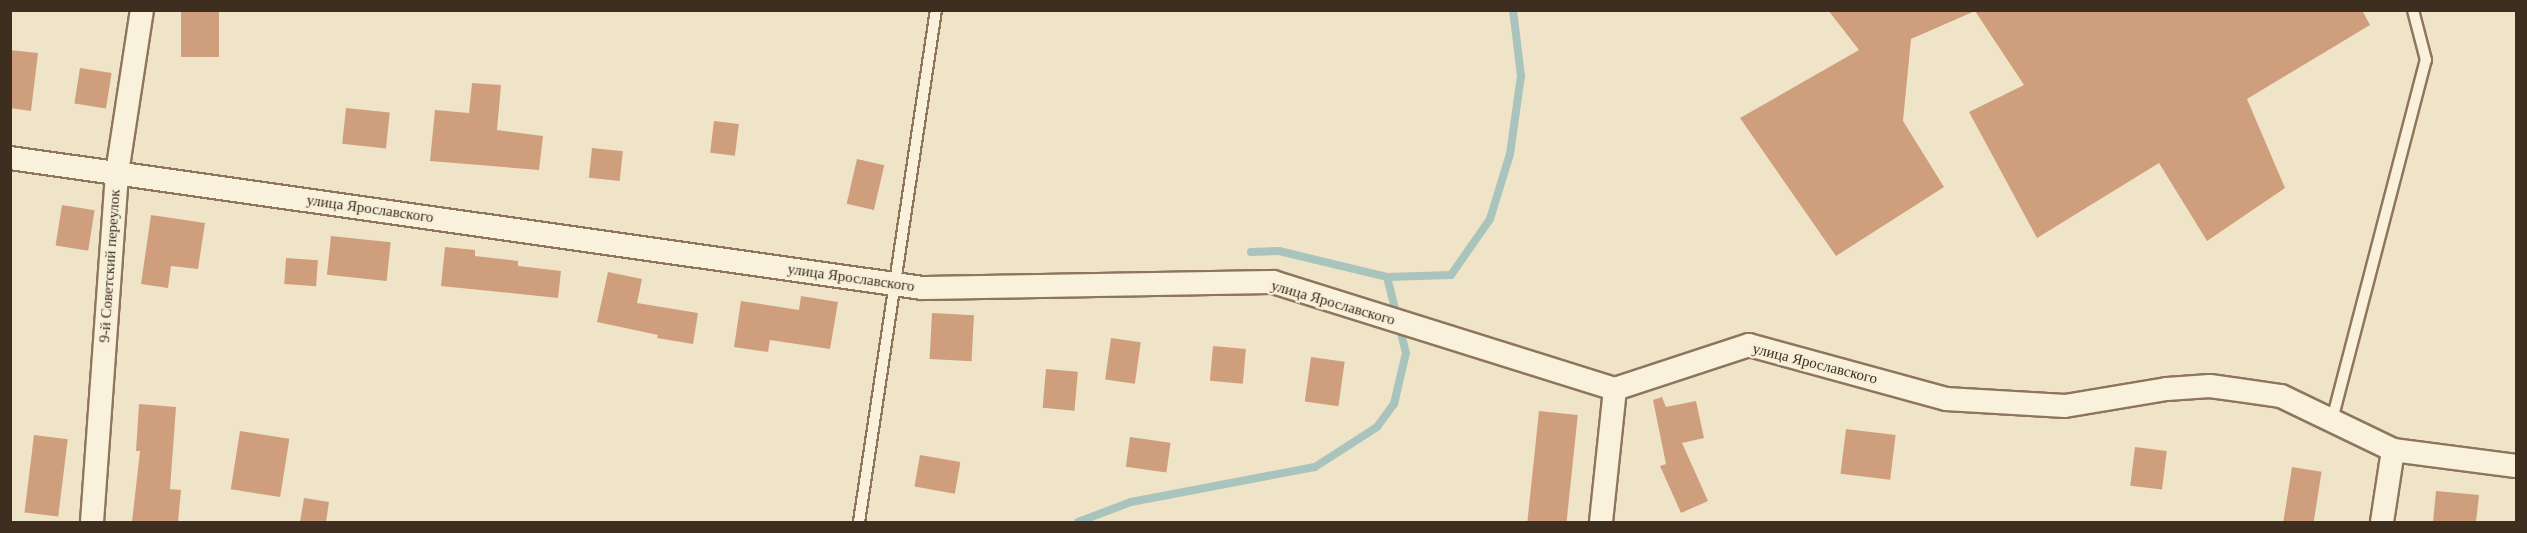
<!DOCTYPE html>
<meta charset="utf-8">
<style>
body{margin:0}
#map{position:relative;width:2527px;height:533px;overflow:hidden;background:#f0e4c8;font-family:"Times New Roman",serif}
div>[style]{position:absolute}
.stream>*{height:8px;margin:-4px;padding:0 4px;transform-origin:4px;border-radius:4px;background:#a9c4bc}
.building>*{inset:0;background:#cf9f7d;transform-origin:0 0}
.roads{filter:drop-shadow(2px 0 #8d765c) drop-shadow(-2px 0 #8d765c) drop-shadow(0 2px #8d765c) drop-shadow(0 -2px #8d765c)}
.lane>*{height:10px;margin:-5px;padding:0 5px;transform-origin:5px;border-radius:5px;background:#faf1dc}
.street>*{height:22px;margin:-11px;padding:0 11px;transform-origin:11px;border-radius:11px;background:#faf1dc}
span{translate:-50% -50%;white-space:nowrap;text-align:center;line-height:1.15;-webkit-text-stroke:4.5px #f7eed8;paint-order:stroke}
.street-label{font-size:15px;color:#3d2e20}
.frame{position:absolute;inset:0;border:12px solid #3d2e20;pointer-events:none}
</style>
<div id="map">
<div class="stream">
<i style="left:1251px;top:252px;width:28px;rotate:-2deg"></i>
<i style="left:1279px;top:251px;width:111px;rotate:13.5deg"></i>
<i style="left:1387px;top:277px;width:64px;rotate:-1.8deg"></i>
<i style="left:1451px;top:275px;width:68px;rotate:-55.1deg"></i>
<i style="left:1490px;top:219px;width:68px;rotate:-72.9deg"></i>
<i style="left:1510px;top:154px;width:79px;rotate:-82deg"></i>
<i style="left:1521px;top:76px;width:66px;rotate:-96.9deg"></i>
<i style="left:1078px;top:522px;width:57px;rotate:-20.7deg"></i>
<i style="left:1131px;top:502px;width:187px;rotate:-10.8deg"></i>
<i style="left:1315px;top:467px;width:74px;rotate:-32.8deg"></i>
<i style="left:1377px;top:427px;width:29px;rotate:-54deg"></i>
<i style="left:1394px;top:404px;width:52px;rotate:-76.8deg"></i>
<i style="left:1406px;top:353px;width:78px;rotate:-104deg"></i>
</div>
<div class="building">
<i style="left:181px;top:10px;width:38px;height:47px"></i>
<i style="clip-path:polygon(1828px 10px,2362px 10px,2370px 25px,2247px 99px,2285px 188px,2207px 241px,2159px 163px,2037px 238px,1969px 112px,2024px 85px,1975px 11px,1911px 39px,1903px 121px,1944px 187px,1836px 256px,1740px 118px,1859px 50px)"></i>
<i style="clip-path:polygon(10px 50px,38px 53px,31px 111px,10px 108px)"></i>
<i style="left:80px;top:68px;width:32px;height:36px;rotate:9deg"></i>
<i style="clip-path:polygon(472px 83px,501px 85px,497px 130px,543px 136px,539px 170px,430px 161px,435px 110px,469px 113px)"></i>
<i style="left:346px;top:108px;width:44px;height:36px;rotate:6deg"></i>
<i style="left:714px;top:121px;width:25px;height:32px;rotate:7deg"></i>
<i style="left:592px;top:148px;width:31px;height:30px;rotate:6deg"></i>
<i style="left:857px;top:159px;width:28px;height:46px;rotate:13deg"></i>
<i style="left:62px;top:205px;width:33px;height:41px;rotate:9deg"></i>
<i style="clip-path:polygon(151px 215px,205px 223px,198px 269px,171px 266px,168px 288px,141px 284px)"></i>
<i style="left:331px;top:236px;width:60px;height:39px;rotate:6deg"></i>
<i style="clip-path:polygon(445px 247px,475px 250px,475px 256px,518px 261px,518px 266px,561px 271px,558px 298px,441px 286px)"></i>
<i style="left:286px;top:258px;width:32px;height:26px;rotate:4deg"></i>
<i style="clip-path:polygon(608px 272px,642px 279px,637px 303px,698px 313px,693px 344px,657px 338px,658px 335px,597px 322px)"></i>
<i style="clip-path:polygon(801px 296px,838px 302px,830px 349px,770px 340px,768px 352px,734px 347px,741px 301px,799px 310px)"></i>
<i style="left:932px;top:313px;width:42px;height:46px;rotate:3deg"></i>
<i style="left:1111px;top:338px;width:30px;height:42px;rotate:8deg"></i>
<i style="left:1213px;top:346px;width:33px;height:35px;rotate:5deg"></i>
<i style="left:1311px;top:357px;width:34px;height:45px;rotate:8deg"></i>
<i style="left:1046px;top:369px;width:32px;height:39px;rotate:5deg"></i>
<i style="clip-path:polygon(1662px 397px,1666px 407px,1696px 401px,1704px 438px,1682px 443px,1708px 501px,1681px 513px,1660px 466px,1666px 464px,1653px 400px)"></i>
<i style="clip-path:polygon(139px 404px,176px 407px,170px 489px,181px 490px,178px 522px,132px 522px,140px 451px,136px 451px)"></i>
<i style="left:1539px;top:411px;width:39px;height:111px;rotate:6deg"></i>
<i style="left:1846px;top:429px;width:50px;height:45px;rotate:7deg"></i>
<i style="left:240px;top:431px;width:50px;height:59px;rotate:9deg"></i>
<i style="left:34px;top:435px;width:34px;height:78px;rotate:7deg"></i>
<i style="left:1130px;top:437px;width:41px;height:30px;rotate:8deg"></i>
<i style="left:2135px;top:447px;width:32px;height:39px;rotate:7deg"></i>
<i style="left:920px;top:455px;width:41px;height:32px;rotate:10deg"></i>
<i style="left:2292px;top:467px;width:30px;height:56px;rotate:9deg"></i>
<i style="clip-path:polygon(2436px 491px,2479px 495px,2476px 522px,2433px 522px)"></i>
<i style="clip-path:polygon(304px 498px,329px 502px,326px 522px,300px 522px)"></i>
</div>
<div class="roads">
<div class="lane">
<i style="left:2332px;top:420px;width:372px;rotate:-75.4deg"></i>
<i style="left:2426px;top:60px;width:52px;rotate:-104.6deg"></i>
<i style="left:859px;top:522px;width:518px;rotate:-81.45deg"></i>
</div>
<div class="street">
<i style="left:10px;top:158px;width:921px;rotate:8.11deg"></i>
<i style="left:922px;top:288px;width:351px;rotate:-1deg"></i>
<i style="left:1273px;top:282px;width:358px;rotate:17.4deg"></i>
<i style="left:1615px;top:389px;width:141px;rotate:-18.2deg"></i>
<i style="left:1749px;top:345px;width:204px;rotate:15.3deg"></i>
<i style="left:1946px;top:399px;width:119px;rotate:3.4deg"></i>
<i style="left:2065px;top:406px;width:103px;rotate:-9.5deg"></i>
<i style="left:2167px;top:389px;width:43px;rotate:-4deg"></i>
<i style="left:2210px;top:386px;width:72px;rotate:8deg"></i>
<i style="left:2281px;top:396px;width:124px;rotate:25.7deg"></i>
<i style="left:2393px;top:450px;width:124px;rotate:7.4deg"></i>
<i style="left:92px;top:522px;width:350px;rotate:-85.9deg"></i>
<i style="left:117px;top:173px;width:165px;rotate:-81.3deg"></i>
<i style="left:1601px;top:522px;width:134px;rotate:-84deg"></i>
<i style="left:2382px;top:522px;width:73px;rotate:-81.3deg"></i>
</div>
</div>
<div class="street-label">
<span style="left:370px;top:209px;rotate:8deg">улица Ярославского</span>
<span style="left:110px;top:266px;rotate:-86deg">9-й Советский переулок</span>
<span style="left:851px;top:278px;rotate:8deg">улица Ярославского</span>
<span style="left:1333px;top:303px;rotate:16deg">улица Ярославского</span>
<span style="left:1815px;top:364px;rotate:14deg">улица Ярославского</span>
</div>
<div class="frame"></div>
</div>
